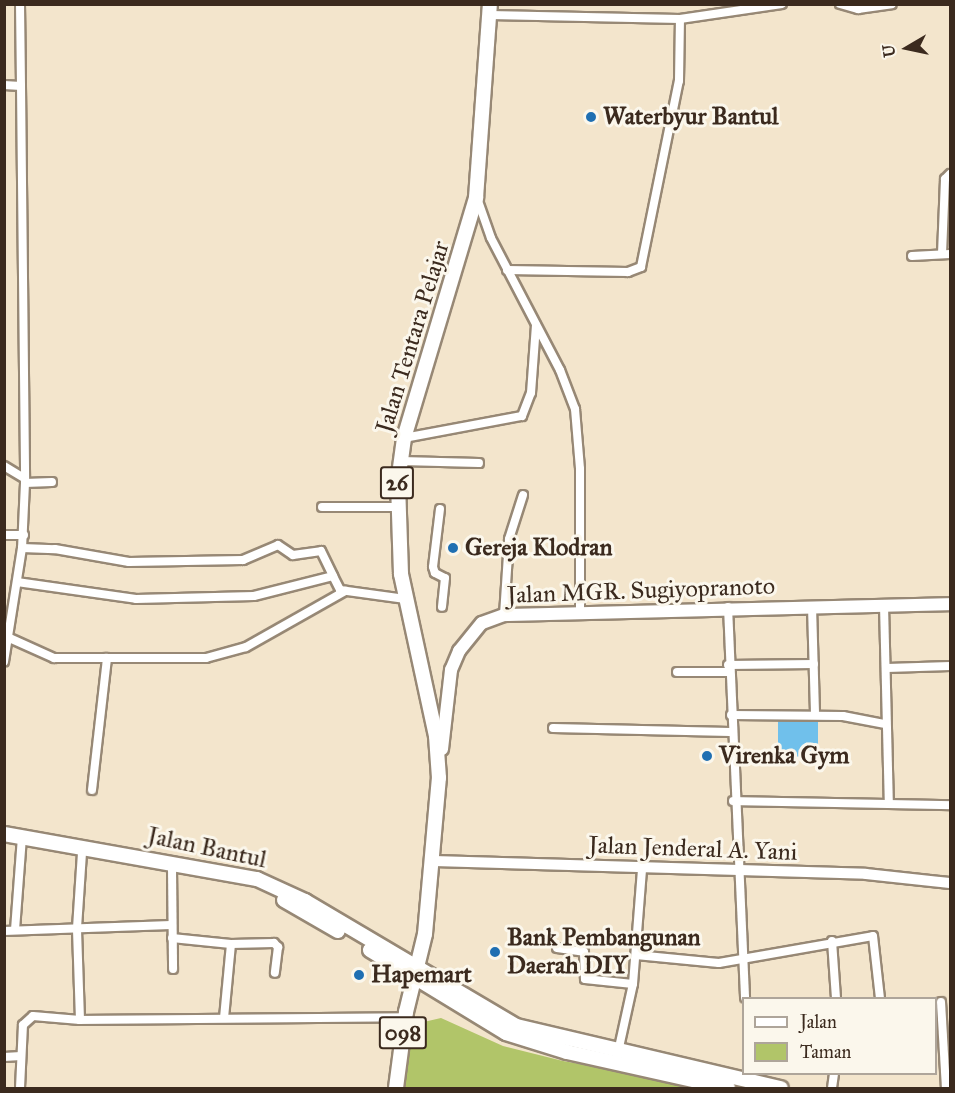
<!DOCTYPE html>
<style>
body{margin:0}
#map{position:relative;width:955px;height:1093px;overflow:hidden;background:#f3e5cc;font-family:"IM FELL Great Primer",serif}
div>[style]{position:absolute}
.green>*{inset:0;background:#b1c569}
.water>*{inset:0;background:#70c0eb;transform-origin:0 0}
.roads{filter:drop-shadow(2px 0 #978875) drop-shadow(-2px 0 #978875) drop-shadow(0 2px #978875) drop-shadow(0 -2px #978875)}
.minor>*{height:8px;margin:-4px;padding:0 4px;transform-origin:4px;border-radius:4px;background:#fff}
.tertiary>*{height:10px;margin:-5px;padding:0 5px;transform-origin:5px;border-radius:5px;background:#fff}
.secondary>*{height:12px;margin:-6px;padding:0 6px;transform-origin:6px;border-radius:6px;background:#fff}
.primary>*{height:14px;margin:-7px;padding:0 7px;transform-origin:7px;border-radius:7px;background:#fff}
.dots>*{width:16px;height:16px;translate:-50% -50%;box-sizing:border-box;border:3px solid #fbf7ec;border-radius:50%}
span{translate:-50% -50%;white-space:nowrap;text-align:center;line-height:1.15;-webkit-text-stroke:6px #fbf7ec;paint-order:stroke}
.shield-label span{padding:2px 4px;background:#fbf7ec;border:2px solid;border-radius:4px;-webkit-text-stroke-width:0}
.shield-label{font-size:22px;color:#3b2a1e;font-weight:700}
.poi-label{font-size:24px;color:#3b2a1e;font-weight:700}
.left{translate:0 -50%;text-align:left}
.street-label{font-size:24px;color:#3b2a1e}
.frame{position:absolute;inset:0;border:6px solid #3b2a1e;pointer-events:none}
.legend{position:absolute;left:742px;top:997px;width:195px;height:78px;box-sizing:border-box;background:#fbf7ec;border:2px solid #aea59a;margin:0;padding:8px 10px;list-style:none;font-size:18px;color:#3b2a1e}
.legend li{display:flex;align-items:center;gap:12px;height:30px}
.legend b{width:30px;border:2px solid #aea59a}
.north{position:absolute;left:877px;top:18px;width:60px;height:60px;-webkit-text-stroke:4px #fbf7ec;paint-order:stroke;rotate:261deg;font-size:16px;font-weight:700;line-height:24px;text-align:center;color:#3b2a1e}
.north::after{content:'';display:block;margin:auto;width:21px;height:27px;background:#3b2a1e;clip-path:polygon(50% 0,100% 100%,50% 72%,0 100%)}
</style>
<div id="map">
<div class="green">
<i style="clip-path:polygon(441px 1018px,503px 1046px,563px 1061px,716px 1088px,405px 1088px,411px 1031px,415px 1024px)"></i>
</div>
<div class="water">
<i style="left:818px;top:720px;width:37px;height:40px;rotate:90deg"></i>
</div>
<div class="roads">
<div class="minor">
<i style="left:20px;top:4px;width:82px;rotate:89.3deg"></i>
<i style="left:840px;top:4px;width:19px;rotate:16deg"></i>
<i style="left:858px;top:9px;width:34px;rotate:-8deg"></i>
<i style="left:490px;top:15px;width:190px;rotate:1.2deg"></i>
<i style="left:680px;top:19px;width:103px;rotate:-8.4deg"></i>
<i style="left:4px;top:85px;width:17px;rotate:3deg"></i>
<i style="left:21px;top:86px;width:397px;rotate:89.4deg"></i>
<i style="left:25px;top:483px;width:65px;rotate:92.6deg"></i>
<i style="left:22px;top:548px;width:115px;rotate:99deg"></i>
<i style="left:477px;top:198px;width:42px;rotate:70.7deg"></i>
<i style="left:491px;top:238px;width:149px;rotate:62.4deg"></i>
<i style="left:560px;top:370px;width:42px;rotate:69deg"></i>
<i style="left:575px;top:409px;width:60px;rotate:85.2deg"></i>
<i style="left:580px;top:469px;width:142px;rotate:90deg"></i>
<i style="left:942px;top:254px;width:75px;rotate:-87.7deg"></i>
<i style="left:945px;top:179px;width:7px;rotate:-45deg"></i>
<i style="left:912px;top:256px;width:38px;rotate:-3deg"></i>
<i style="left:507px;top:270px;width:121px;rotate:0.9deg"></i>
<i style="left:628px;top:272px;width:14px;rotate:-21deg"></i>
<i style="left:641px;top:267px;width:190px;rotate:-78.5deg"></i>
<i style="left:679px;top:81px;width:62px;rotate:-89.1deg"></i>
<i style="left:404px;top:438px;width:120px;rotate:-10.6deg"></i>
<i style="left:522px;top:416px;width:25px;rotate:-69deg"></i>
<i style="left:531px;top:393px;width:68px;rotate:-85.8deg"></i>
<i style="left:401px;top:461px;width:78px;rotate:1.5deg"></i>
<i style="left:4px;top:466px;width:23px;rotate:31deg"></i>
<i style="left:25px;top:483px;width:27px;rotate:-2deg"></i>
<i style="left:322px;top:507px;width:74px"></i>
<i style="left:440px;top:509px;width:58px;rotate:96.9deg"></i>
<i style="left:433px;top:567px;width:6px;rotate:72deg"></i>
<i style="left:435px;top:573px;width:11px;rotate:27deg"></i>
<i style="left:445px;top:578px;width:29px;rotate:96deg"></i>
<i style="left:4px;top:535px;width:20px"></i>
<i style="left:22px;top:548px;width:33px;rotate:2deg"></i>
<i style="left:55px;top:549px;width:75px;rotate:10deg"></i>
<i style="left:129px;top:562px;width:114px;rotate:-1deg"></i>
<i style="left:243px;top:560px;width:38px;rotate:-23deg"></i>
<i style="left:278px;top:545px;width:18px;rotate:34deg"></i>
<i style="left:293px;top:555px;width:28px;rotate:-8deg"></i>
<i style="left:321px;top:551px;width:28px;rotate:64deg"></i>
<i style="left:17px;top:582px;width:120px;rotate:8.1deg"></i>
<i style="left:136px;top:599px;width:118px;rotate:-1.5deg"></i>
<i style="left:254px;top:596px;width:81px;rotate:-14.2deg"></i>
<i style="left:333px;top:576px;width:16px;rotate:63deg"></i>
<i style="left:340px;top:590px;width:66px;rotate:7.9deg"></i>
<i style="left:884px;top:605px;width:199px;rotate:88.6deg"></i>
<i style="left:812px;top:606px;width:109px;rotate:88.4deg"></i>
<i style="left:728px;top:607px;width:391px;rotate:87.5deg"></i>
<i style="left:504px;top:615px;width:76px;rotate:-86.2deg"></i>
<i style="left:509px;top:539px;width:46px;rotate:-72.3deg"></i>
<i style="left:5px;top:636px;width:54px;rotate:24.2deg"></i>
<i style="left:54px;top:658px;width:152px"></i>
<i style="left:206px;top:658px;width:41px;rotate:-15.4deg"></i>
<i style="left:246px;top:647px;width:114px;rotate:-29.5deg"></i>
<i style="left:728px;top:665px;width:86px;rotate:-0.7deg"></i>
<i style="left:887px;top:668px;width:63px;rotate:-1.8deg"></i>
<i style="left:677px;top:672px;width:52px"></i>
<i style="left:731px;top:715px;width:112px;rotate:0.5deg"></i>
<i style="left:843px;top:716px;width:43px;rotate:10.8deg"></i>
<i style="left:553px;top:728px;width:177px;rotate:1.3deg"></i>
<i style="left:92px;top:790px;width:133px;rotate:-83.5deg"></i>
<i style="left:733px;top:801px;width:217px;rotate:1.1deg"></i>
<i style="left:172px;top:868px;width:101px;rotate:89.4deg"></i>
<i style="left:15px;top:930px;width:93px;rotate:-85.7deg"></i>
<i style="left:4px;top:931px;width:167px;rotate:-2.1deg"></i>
<i style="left:172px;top:938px;width:59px;rotate:5.8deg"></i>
<i style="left:231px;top:944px;width:43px;rotate:-1.3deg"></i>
<i style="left:274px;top:943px;width:6px;rotate:45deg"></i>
<i style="left:278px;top:947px;width:26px;rotate:97deg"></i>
<i style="left:832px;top:941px;width:57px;rotate:86deg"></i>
<i style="left:557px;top:948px;width:27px;rotate:8deg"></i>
<i style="left:584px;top:952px;width:27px;rotate:88deg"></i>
<i style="left:585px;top:979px;width:48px;rotate:5.9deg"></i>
<i style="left:636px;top:955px;width:83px;rotate:5.5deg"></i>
<i style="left:719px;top:963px;width:156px;rotate:-9.9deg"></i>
<i style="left:873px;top:936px;width:62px;rotate:83.6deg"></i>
<i style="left:941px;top:1002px;width:86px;rotate:86.7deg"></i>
<i style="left:224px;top:1018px;width:74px;rotate:-84.6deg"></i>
<i style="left:80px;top:1020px;width:92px;rotate:-91.9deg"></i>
<i style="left:77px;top:928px;width:75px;rotate:-86.2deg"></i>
<i style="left:618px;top:1052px;width:70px;rotate:-77.6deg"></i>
<i style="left:633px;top:984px;width:115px;rotate:-85.5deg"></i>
<i style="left:4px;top:1057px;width:17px;rotate:-3deg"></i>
<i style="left:20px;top:1088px;width:63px;rotate:-87.3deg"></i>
<i style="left:23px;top:1025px;width:13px;rotate:-42deg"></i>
<i style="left:33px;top:1016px;width:47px;rotate:4.9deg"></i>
<i style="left:80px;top:1020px;width:325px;rotate:-0.5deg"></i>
<i style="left:832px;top:1088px;width:14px;rotate:-82deg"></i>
</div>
<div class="tertiary">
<i style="left:434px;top:861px;width:432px;rotate:1.7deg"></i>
<i style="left:866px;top:874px;width:84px;rotate:6.1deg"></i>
</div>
<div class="secondary">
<i style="left:442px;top:749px;width:80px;rotate:-83.5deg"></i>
<i style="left:451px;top:670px;width:21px;rotate:-67deg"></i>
<i style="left:459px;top:651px;width:36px;rotate:-51deg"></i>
<i style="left:482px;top:623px;width:23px;rotate:-20deg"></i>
<i style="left:504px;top:615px;width:446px;rotate:-1.4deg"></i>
</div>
<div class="primary">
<i style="left:4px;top:834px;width:257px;rotate:10.1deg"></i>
<i style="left:257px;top:879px;width:53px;rotate:24.6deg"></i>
<i style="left:305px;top:901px;width:245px;rotate:30.6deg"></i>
<i style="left:516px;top:1026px;width:272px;rotate:13.2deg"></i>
<i style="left:284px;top:900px;width:62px;rotate:29.9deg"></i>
<i style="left:370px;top:950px;width:159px;rotate:31.4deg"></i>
<i style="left:506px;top:1033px;width:64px;rotate:17.3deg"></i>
<i style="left:567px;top:1052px;width:165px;rotate:12.6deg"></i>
<i style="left:396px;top:1088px;width:77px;rotate:-82.5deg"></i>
<i style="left:406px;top:1012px;width:80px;rotate:-76.3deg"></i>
<i style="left:425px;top:934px;width:157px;rotate:-84.9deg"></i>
<i style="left:439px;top:778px;width:42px;rotate:-94.1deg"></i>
<i style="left:436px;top:736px;width:166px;rotate:-102.2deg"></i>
<i style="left:401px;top:574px;width:92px;rotate:-91.9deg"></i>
<i style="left:398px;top:482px;width:44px;rotate:-82.2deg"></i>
<i style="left:404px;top:438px;width:251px;rotate:-73.3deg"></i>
<i style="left:476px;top:198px;width:195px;rotate:-85.9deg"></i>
</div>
</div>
<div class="dots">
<i style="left:591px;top:117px;background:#1f6fb2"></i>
<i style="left:453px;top:548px;background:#1f6fb2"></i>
<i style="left:707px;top:756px;background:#1f6fb2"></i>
<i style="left:495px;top:952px;background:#1f6fb2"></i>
<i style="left:359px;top:975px;background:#1f6fb2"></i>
</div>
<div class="shield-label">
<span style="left:397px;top:483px">26</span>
<span style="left:403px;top:1033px">098</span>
</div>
<div class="poi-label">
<span class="left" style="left:603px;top:117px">Waterbyur Bantul</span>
<span class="left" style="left:465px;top:548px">Gereja Klodran</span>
<span class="left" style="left:719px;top:756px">Virenka Gym</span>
<span class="left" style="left:507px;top:952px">Bank Pembangunan<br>Daerah DIY</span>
<span class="left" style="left:371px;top:975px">Hapemart</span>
</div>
<div class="street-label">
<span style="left:413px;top:337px;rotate:-73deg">Jalan Tentara Pelajar</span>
<span style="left:641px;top:591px;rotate:-2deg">Jalan MGR. Sugiyopranoto</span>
<span style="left:207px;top:848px;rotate:12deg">Jalan Bantul</span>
<span style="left:693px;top:849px;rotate:2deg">Jalan Jenderal A. Yani</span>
</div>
<div class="frame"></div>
<ul class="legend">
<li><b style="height:8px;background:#fff"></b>Jalan</li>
<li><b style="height:16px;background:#b1c569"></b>Taman</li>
</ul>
<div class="north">U</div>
</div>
